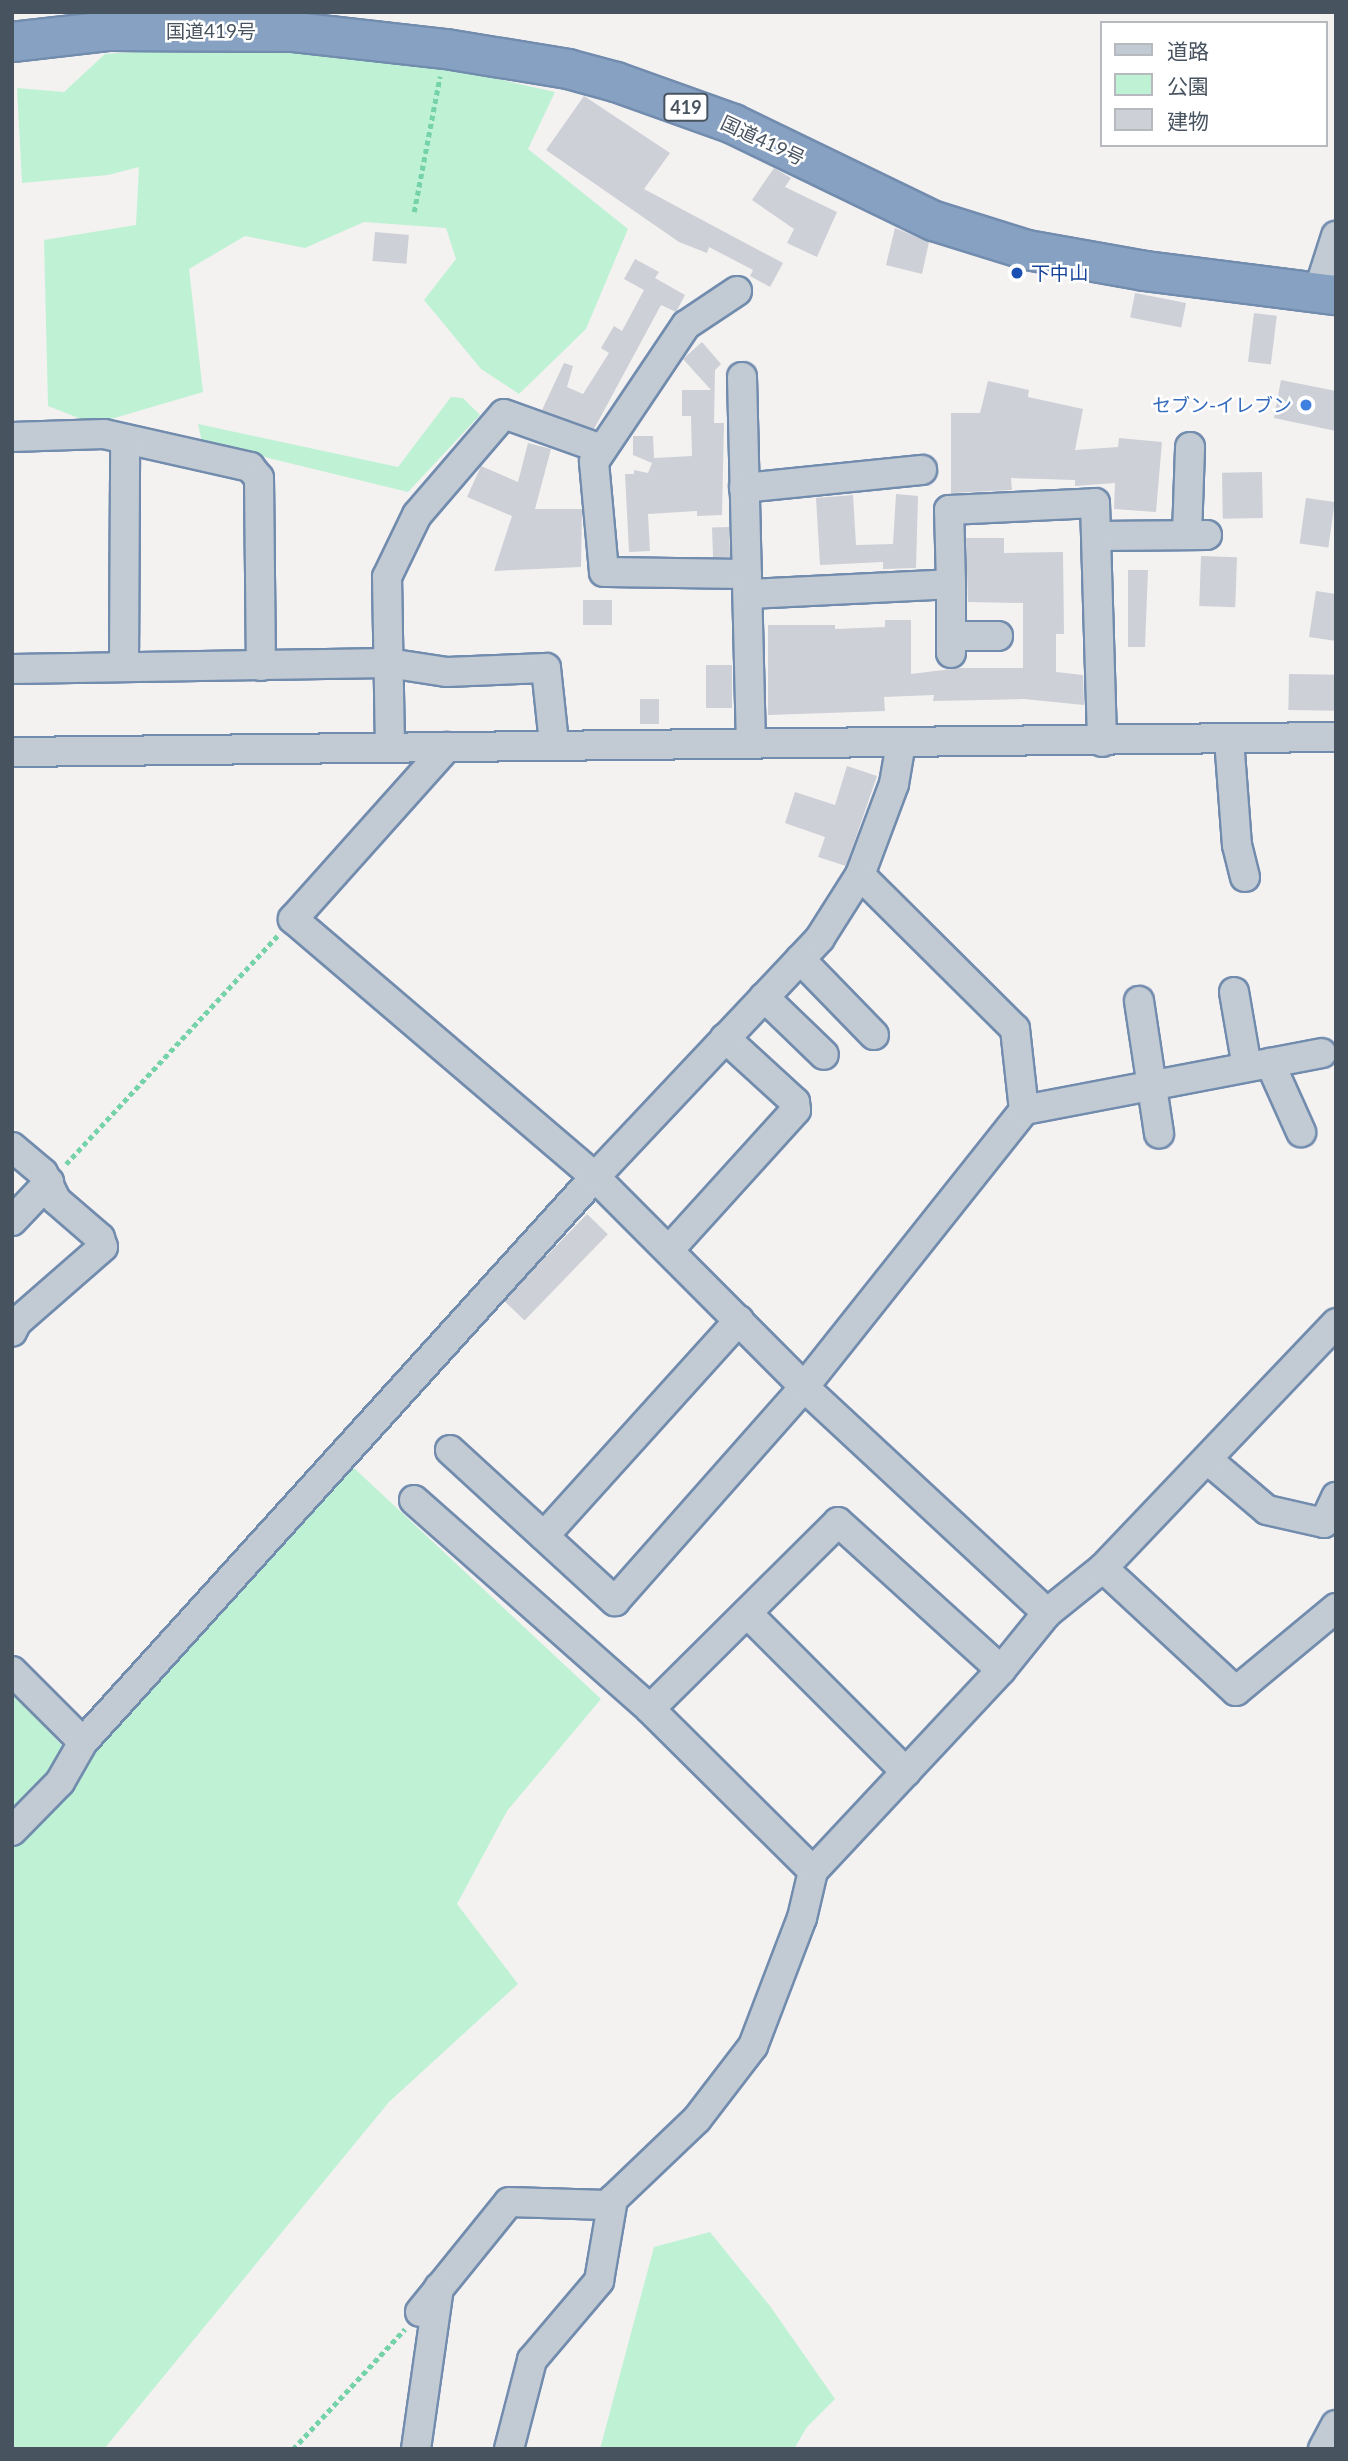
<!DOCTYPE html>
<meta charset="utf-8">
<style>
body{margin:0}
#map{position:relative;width:1348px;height:2461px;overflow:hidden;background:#f4f1f1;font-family:Lato,"Noto Sans JP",sans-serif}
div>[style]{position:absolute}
.green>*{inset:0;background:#bff2d5}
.building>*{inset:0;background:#cdd0d6;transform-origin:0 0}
.path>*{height:4.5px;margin-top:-2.25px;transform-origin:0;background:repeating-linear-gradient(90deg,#75d2a9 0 5px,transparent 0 8.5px)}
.roads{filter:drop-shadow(2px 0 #728cae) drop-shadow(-2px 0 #728cae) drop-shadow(0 2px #728cae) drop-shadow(0 -2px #728cae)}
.minor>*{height:28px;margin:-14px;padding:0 14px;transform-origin:14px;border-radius:14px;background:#c2cbd3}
.highway>*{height:38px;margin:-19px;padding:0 19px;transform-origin:19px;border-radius:19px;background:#87a1c2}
.dots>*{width:19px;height:19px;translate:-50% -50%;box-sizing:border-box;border:4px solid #fff;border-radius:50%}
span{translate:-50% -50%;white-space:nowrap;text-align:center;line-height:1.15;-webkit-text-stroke:5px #fff;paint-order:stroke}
.shield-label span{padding:2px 5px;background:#fff;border:2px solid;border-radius:5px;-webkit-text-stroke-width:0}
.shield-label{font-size:18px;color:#485360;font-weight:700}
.street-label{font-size:19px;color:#485360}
.transit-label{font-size:19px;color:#164399}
.left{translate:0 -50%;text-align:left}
.shop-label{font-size:19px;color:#366cbe}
.right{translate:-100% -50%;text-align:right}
.frame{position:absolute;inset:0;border:14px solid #485360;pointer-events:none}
.legend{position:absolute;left:1100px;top:21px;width:228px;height:126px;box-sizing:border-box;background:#fff;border:2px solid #b6babf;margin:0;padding:9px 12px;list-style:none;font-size:21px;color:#485360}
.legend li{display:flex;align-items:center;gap:14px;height:35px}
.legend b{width:35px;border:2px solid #b6babf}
</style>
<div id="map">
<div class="green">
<i style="clip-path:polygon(209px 47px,409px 59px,555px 92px,528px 149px,628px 229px,586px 329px,519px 394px,481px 369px,424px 300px,456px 259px,446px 228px,364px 222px,305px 248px,245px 236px,189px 269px,203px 392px,94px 424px,48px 406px,44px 240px,136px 225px,139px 167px,108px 175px,22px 183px,17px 88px,64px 92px,105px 54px)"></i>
<i style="clip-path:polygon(451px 397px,463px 398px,480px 415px,408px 492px,202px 442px,198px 424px,398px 467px)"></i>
<i style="clip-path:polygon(354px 1468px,601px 1699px,507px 1811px,457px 1904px,518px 1984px,389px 2102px,104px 2449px,12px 2449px,12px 1693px,77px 1761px)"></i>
<i style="clip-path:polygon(710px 2232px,770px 2306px,835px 2399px,807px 2427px,794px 2449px,600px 2449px,654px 2247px)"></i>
</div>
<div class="building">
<i style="clip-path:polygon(584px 96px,670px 153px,644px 189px,783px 263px,770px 287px,750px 276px,753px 270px,709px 247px,707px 253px,679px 242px,546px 150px)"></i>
<i style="clip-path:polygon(774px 168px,791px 178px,785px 187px,837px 212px,817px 257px,787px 243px,794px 229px,752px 200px)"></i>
<i style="clip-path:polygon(895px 228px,929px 242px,922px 274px,886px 265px)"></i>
<i style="left:375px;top:232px;width:34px;height:29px;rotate:5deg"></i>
<i style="clip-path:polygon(635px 259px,659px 272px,655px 278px,685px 295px,676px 312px,661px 305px,594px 429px,542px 410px,564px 363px,573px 366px,567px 387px,583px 394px,609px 353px,601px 348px,614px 326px,622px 331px,644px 290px,624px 279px)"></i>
<i style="left:1135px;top:293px;width:52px;height:25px;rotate:11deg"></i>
<i style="left:1254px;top:313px;width:23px;height:49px;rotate:7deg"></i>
<i style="clip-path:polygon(702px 342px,721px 364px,715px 370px,714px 423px,724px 423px,722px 515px,697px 516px,697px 511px,648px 514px,650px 551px,629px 552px,625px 474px,634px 474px,634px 470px,648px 473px,652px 463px,633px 455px,633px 436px,653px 436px,654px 458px,692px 456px,691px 416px,682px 416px,682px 390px,711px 390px,683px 359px)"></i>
<i style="clip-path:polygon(1281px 380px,1336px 391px,1336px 431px,1274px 418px)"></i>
<i style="clip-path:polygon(988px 381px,1029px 390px,1028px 397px,1083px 409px,1075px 450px,1118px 447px,1119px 438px,1162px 442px,1156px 512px,1114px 509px,1115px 483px,1075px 486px,1075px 480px,1011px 478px,1012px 490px,951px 493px,951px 413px,980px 413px)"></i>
<i style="clip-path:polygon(528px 443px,551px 449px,535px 509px,582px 509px,581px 567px,494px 571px,512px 516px,467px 497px,481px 466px,518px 482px)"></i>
<i style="left:1262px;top:472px;width:46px;height:40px;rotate:89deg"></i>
<i style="clip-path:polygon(896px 494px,918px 496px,916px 568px,883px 569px,883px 562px,820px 565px,816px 498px,853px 495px,856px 545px,893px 544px)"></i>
<i style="left:1306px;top:498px;width:29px;height:46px;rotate:8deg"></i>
<i style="left:729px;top:527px;width:30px;height:17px;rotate:88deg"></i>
<i style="clip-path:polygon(966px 538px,1004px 538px,1004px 553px,1063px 552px,1064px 634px,1056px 634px,1056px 672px,1083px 675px,1084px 705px,1024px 699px,933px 701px,934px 695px,884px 697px,885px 711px,768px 715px,768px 625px,835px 625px,835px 629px,885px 627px,885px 620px,911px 620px,911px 674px,959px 668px,1023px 668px,1023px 603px,968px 602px)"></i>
<i style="left:1201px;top:556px;width:36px;height:50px;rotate:2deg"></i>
<i style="clip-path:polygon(1128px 570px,1148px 570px,1145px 647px,1128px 647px)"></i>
<i style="clip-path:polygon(1316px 591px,1336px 594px,1336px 641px,1309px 637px)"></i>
<i style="left:612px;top:600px;width:25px;height:29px;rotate:90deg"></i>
<i style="left:706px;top:665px;width:26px;height:43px"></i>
<i style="left:1289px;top:674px;width:47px;height:36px;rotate:1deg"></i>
<i style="left:640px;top:699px;width:19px;height:25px"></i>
<i style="clip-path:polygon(847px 766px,877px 776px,846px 866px,818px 857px,825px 837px,785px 823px,795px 792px,835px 805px)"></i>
<i style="left:587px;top:1214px;width:29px;height:120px;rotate:44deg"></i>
</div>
<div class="path">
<i style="left:414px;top:212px;width:138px;rotate:-79.2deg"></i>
<i style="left:66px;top:1164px;width:311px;rotate:-47.2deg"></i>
<i style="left:293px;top:2449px;width:164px;rotate:-47deg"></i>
</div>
<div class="roads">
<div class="minor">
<i style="left:737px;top:291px;width:61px;rotate:146.3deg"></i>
<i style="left:686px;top:325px;width:165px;rotate:123.9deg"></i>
<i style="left:594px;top:462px;width:110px;rotate:84.8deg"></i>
<i style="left:604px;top:572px;width:143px;rotate:0.8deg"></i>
<i style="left:1318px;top:292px;width:59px;rotate:-72.2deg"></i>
<i style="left:742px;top:377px;width:366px;rotate:88.6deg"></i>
<i style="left:12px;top:437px;width:92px;rotate:-1.9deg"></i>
<i style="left:104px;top:434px;width:150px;rotate:12.7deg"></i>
<i style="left:250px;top:467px;width:14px;rotate:51deg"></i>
<i style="left:259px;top:478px;width:188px;rotate:89.4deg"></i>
<i style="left:744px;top:488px;width:179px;rotate:-5.8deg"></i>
<i style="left:1187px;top:535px;width:88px;rotate:-88deg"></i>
<i style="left:1098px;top:536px;width:109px;rotate:-0.5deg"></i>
<i style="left:951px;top:584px;width:74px;rotate:-91.5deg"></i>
<i style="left:949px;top:510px;width:146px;rotate:-2.7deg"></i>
<i style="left:1095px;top:503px;width:239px;rotate:88.3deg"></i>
<i style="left:748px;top:594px;width:203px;rotate:-2.8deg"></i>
<i style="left:951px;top:584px;width:69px;rotate:90deg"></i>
<i style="left:951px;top:636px;width:47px"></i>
<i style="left:124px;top:667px;width:227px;rotate:-89.7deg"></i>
<i style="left:12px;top:669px;width:376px;rotate:-0.9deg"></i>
<i style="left:388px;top:663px;width:60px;rotate:8.7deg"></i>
<i style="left:447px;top:672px;width:99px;rotate:-2.3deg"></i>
<i style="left:546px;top:668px;width:75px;rotate:83.9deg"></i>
<i style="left:1229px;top:739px;width:106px;rotate:85.7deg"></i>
<i style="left:1237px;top:845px;width:33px;rotate:76deg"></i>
<i style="left:901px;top:743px;width:42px;rotate:99.7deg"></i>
<i style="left:894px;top:784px;width:97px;rotate:110.5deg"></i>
<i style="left:860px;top:875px;width:218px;rotate:44.8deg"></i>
<i style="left:1015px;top:1029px;width:81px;rotate:83.7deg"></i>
<i style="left:447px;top:747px;width:231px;rotate:131.8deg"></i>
<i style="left:293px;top:919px;width:397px;rotate:40.5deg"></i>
<i style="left:595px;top:1177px;width:296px;rotate:45.1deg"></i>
<i style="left:804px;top:1387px;width:332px;rotate:42.9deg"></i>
<i style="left:390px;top:748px;width:171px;rotate:-91deg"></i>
<i style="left:387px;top:577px;width:69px;rotate:-64.2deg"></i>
<i style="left:417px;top:515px;width:133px;rotate:-49.3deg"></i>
<i style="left:504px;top:414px;width:104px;rotate:19.7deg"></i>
<i style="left:12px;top:752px;width:1324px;rotate:-0.65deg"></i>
<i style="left:800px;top:959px;width:106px;rotate:45.8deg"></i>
<i style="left:1234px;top:992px;width:76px;rotate:80.2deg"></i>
<i style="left:764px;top:997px;width:83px;rotate:44deg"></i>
<i style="left:1139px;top:1001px;width:134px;rotate:81.4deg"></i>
<i style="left:1270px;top:1063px;width:76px;rotate:65.8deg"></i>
<i style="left:12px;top:1147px;width:40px;rotate:40deg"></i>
<i style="left:43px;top:1173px;width:30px;rotate:64deg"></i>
<i style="left:56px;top:1200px;width:58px;rotate:40.8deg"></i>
<i style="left:100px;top:1238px;width:9px;rotate:72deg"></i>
<i style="left:103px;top:1247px;width:114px;rotate:138.9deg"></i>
<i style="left:17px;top:1322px;width:11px;rotate:117deg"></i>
<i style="left:12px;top:1221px;width:54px;rotate:-46.5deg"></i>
<i style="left:669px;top:1250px;width:189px;rotate:-47.8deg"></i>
<i style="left:796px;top:1110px;width:8px;rotate:-97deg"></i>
<i style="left:795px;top:1102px;width:95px;rotate:-137.6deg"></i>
<i style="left:450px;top:1450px;width:224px;rotate:42.5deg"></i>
<i style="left:615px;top:1601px;width:286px;rotate:-48.5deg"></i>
<i style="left:804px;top:1387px;width:354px;rotate:-51.5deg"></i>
<i style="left:1024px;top:1110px;width:303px;rotate:-10.8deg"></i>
<i style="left:1208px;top:1460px;width:77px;rotate:40.3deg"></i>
<i style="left:1267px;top:1510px;width:58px;rotate:12.8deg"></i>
<i style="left:1324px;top:1523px;width:29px;rotate:-65deg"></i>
<i style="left:414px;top:1500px;width:315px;rotate:41.5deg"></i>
<i style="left:650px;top:1709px;width:230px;rotate:44.8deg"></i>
<i style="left:544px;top:1536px;width:291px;rotate:-47.9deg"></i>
<i style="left:1103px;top:1568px;width:181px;rotate:42.8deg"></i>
<i style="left:1236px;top:1691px;width:130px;rotate:-39.7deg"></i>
<i style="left:747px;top:1613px;width:225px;rotate:45deg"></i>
<i style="left:12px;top:1671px;width:100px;rotate:45deg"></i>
<i style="left:650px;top:1709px;width:265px;rotate:-44.8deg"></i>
<i style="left:838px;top:1522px;width:220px;rotate:42.2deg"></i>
<i style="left:12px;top:1831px;width:69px;rotate:-45.6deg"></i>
<i style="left:60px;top:1782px;width:46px;rotate:-60.1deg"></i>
<i style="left:83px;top:1742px;width:762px;rotate:-47.82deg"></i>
<i style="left:595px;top:1177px;width:328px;rotate:-46.7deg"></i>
<i style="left:820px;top:938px;width:75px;rotate:-57.6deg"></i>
<i style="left:420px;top:2312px;width:141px;rotate:-51deg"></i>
<i style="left:509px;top:2202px;width:98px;rotate:1.8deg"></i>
<i style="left:607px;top:2205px;width:124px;rotate:-43.7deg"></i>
<i style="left:697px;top:2119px;width:92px;rotate:-52.5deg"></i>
<i style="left:753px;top:2046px;width:137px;rotate:-69.1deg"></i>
<i style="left:802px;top:1918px;width:48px;rotate:-76.8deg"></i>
<i style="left:813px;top:1871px;width:275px;rotate:-46.9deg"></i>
<i style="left:1001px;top:1670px;width:73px;rotate:-51.1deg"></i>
<i style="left:1047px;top:1613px;width:72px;rotate:-38.8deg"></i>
<i style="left:1103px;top:1568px;width:338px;rotate:-46.4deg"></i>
<i style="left:416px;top:2449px;width:163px;rotate:-81.9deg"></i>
<i style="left:509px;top:2449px;width:92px;rotate:-75.5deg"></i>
<i style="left:532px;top:2360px;width:104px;rotate:-49.7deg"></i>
<i style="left:599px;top:2281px;width:83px;rotate:-80.3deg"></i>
<i style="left:1323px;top:2449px;width:27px;rotate:-62deg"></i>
</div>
<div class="highway">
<i style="left:12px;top:42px;width:98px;rotate:-6.5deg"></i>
<i style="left:109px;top:31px;width:185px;rotate:0.3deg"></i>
<i style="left:294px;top:32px;width:153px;rotate:6.4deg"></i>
<i style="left:446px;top:49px;width:124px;rotate:9.3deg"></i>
<i style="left:568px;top:69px;width:50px;rotate:15.2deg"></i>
<i style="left:616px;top:82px;width:124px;rotate:19.7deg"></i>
<i style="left:733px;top:124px;width:223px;rotate:25.8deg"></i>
<i style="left:934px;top:221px;width:97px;rotate:17.3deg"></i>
<i style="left:1027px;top:250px;width:120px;rotate:10.1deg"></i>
<i style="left:1145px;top:271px;width:193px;rotate:7.2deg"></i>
</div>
</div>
<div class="dots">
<i style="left:1017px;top:273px;background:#1a4fb4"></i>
<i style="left:1306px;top:405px;background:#3f7fe0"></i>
</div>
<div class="shield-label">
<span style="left:686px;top:107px">419</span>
</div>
<div class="street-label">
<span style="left:211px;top:31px">国道419号</span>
<span style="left:763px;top:140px;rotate:25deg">国道419号</span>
</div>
<div class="transit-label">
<span class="left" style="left:1031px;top:273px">下中山</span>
</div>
<div class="shop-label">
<span class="right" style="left:1292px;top:405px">セブン-イレブン</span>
</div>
<div class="frame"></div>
<ul class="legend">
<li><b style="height:9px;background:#c2cbd3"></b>道路</li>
<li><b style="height:19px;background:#bff2d5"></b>公園</li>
<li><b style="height:19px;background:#cdd0d6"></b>建物</li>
</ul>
</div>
